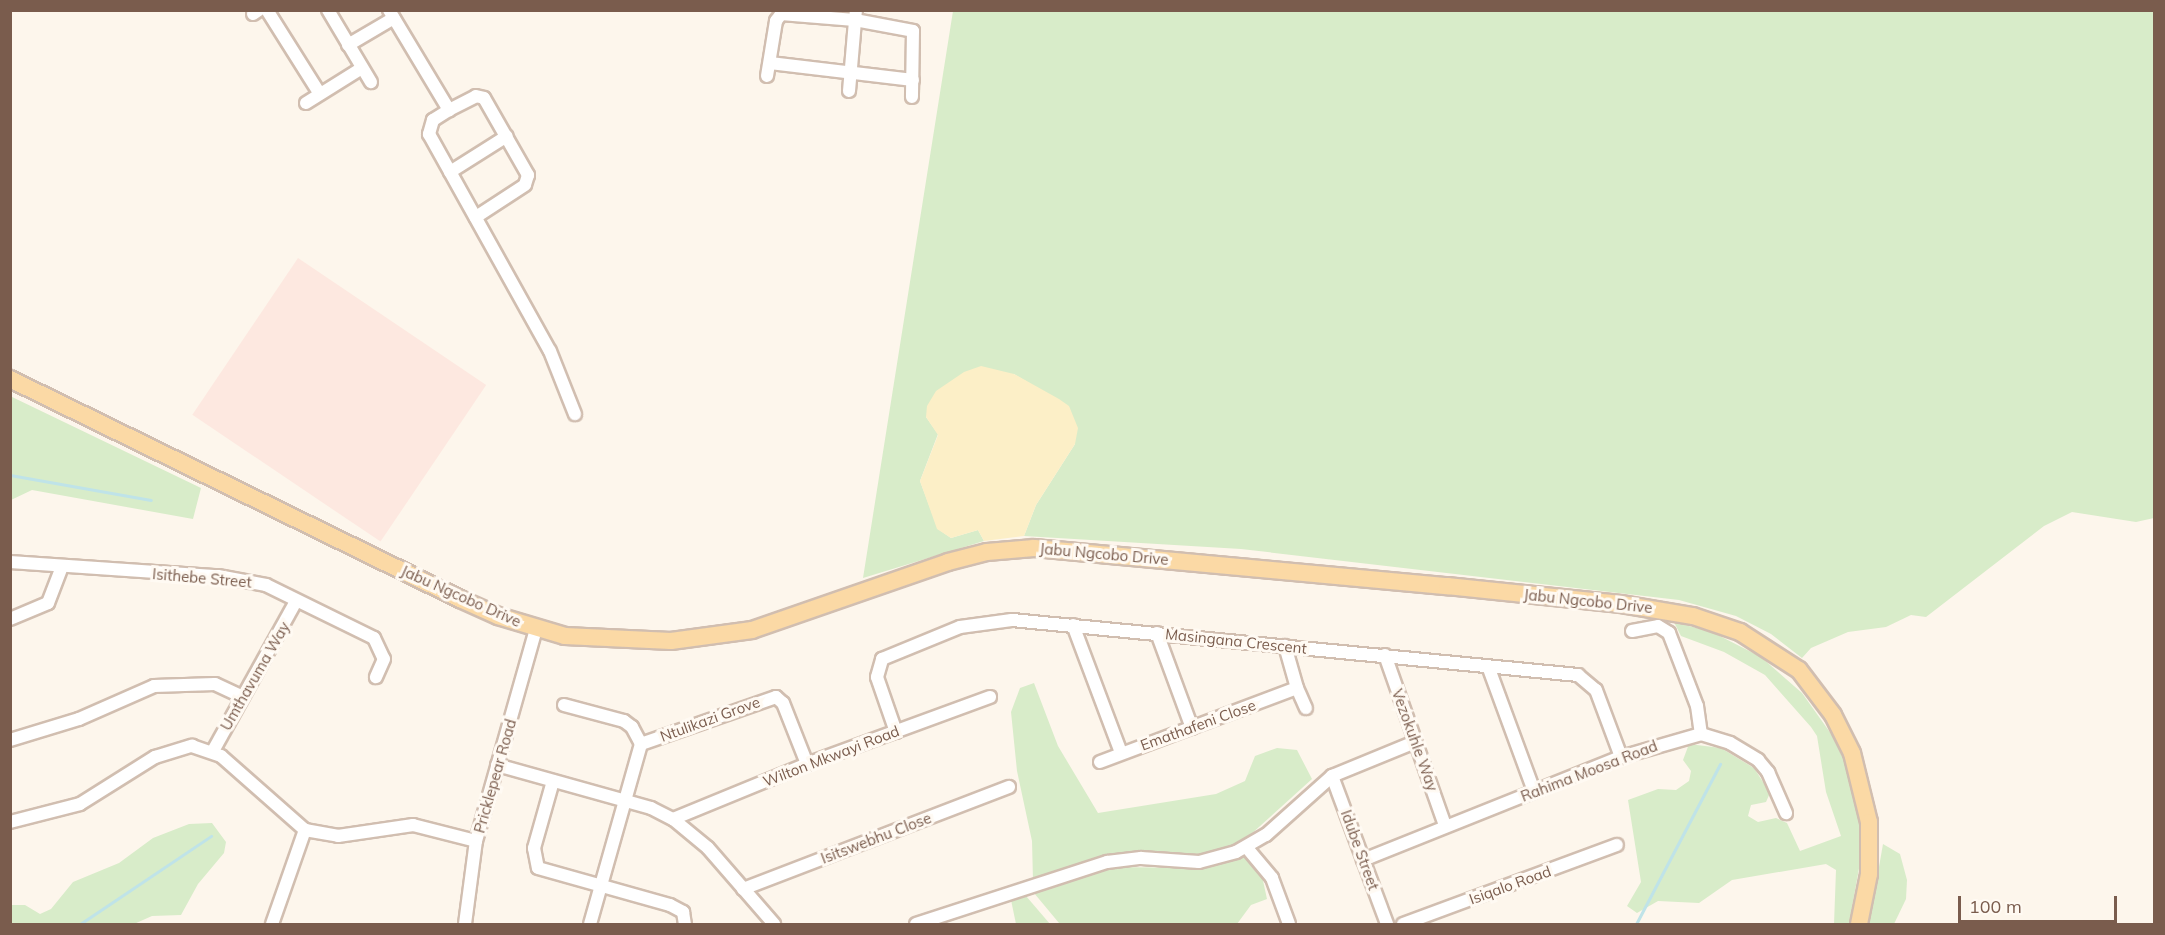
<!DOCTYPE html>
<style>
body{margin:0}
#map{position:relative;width:2165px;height:935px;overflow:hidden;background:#fdf6ec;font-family:Mulish,sans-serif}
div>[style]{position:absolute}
.commercial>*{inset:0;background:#fde8e0;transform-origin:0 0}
.green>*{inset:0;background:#d8ecc9}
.sand>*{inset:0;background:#fcefc7}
.stream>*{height:3px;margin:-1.5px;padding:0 1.5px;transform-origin:1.5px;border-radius:1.5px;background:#bfe3e8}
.roads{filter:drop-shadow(2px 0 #d1beb0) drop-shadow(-2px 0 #d1beb0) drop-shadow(0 2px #d1beb0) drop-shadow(0 -2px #d1beb0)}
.minor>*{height:12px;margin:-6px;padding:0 6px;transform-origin:6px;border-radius:6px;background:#fff}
.major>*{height:16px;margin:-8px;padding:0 8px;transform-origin:8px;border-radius:8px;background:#fbd9a5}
span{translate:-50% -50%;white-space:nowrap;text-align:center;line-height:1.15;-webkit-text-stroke:6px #fffaf3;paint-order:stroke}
.street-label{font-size:15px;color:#7a5c4d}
.frame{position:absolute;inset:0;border:12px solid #7a5c4d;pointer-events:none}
.scale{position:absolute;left:1958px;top:896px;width:159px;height:27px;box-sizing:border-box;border:3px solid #7a5c4d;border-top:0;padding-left:8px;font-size:18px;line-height:21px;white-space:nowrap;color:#7a5c4d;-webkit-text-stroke:4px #fffaf3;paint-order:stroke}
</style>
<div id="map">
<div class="commercial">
<i style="left:298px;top:258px;width:227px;height:189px;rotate:34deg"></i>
</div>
<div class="green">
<i style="clip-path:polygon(953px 11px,2154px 11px,2154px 518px,2136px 522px,2072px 512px,2044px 526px,1926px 617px,1911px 615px,1886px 627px,1848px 632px,1811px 648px,1802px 658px,1771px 634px,1736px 616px,1679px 600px,1241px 549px,1024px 536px,1036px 505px,1075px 444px,1069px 407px,1014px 374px,926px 417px,938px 434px,920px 481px,938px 529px,951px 538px,978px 530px,984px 541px,863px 578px)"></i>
<i style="clip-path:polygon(10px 396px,201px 488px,193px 519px,32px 490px,11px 500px)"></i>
<i style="clip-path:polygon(1674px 622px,1712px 632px,1761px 657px,1802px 693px,1834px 738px,1849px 772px,1860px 826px,1860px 863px,1849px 924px,1834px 924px,1836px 870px,1826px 864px,1732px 880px,1699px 903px,1658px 901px,1637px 913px,1627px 906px,1641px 882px,1628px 800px,1658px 789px,1676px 790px,1689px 781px,1691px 771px,1683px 760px,1689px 744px,1721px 748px,1754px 768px,1770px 793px,1766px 802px,1751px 805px,1748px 816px,1758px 822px,1776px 818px,1787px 823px,1800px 851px,1841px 836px,1826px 792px,1817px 736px,1811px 727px,1765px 675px,1724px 652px,1681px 636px)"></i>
<i style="clip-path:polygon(1034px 683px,1058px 746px,1098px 813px,1216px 794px,1245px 781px,1255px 756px,1277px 748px,1297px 750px,1312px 779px,1239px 845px,1201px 857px,1151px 853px,1103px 856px,1033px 881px,1032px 841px,1017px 771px,1011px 712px,1020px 688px)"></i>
<i style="clip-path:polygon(212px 823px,226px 842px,224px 853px,198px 884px,181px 915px,152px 916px,134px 924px,11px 924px,11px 905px,25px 905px,40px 914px,51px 909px,73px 882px,119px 863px,153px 838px,189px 824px)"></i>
<i style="clip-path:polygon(1883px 844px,1900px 854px,1907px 880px,1906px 899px,1894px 924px,1869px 924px)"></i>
<i style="clip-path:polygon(1247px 854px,1262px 876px,1267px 899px,1251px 905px,1237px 924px,1054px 924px,1059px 923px,1034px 893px,1109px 867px,1201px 868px)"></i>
<i style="clip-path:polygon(1026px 896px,1050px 924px,1016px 924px,1011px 900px)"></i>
</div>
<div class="sand">
<i style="clip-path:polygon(981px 366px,1014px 374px,1059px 399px,1069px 406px,1078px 428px,1075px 444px,1036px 505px,1024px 536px,984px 541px,978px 530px,951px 538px,937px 529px,920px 481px,938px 435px,926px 417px,927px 406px,936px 391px,964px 372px)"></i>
</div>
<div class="stream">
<i style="left:10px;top:475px;width:143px;rotate:10.1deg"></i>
<i style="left:80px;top:924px;width:158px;rotate:-33.9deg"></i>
<i style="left:1636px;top:924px;width:181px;rotate:-62.3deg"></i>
</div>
<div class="roads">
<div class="minor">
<i style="left:267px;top:10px;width:99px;rotate:57.8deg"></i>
<i style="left:328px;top:10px;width:84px;rotate:59.2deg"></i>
<i style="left:389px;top:10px;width:117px;rotate:59deg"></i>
<i style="left:449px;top:110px;width:19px;rotate:148deg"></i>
<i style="left:433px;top:120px;width:15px;rotate:106deg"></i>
<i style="left:429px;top:134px;width:248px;rotate:60.9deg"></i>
<i style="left:550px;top:351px;width:68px;rotate:68.4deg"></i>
<i style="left:253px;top:14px;width:7px;rotate:-34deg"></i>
<i style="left:348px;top:45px;width:53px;rotate:-30.4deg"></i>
<i style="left:770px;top:63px;width:144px;rotate:6.8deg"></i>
<i style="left:767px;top:76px;width:56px;rotate:-80.7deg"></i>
<i style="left:776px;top:21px;width:9px;rotate:-54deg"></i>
<i style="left:781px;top:14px;width:74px;rotate:4.6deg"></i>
<i style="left:855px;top:20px;width:59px;rotate:10.7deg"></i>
<i style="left:913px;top:31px;width:66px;rotate:90.9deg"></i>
<i style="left:849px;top:91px;width:81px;rotate:-85.1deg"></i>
<i style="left:306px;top:103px;width:66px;rotate:-32deg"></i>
<i style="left:449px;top:110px;width:30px;rotate:-27deg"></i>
<i style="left:476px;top:96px;width:8px;rotate:14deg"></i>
<i style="left:484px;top:98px;width:89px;rotate:60.3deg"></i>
<i style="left:528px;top:175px;width:10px;rotate:107deg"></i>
<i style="left:525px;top:185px;width:59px;rotate:146.9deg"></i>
<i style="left:450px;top:172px;width:67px;rotate:-32.3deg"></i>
<i style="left:10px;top:562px;width:208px;rotate:3.9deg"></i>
<i style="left:218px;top:576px;width:49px;rotate:10.6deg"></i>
<i style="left:266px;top:585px;width:120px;rotate:26.1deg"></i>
<i style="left:374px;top:638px;width:23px;rotate:65deg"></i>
<i style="left:384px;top:659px;width:20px;rotate:114deg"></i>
<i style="left:10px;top:619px;width:41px;rotate:-22.8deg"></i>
<i style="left:48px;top:603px;width:39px;rotate:-69deg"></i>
<i style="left:1073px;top:625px;width:137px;rotate:69.4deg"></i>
<i style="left:1632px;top:631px;width:26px;rotate:-11deg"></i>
<i style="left:1658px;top:626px;width:13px;rotate:32deg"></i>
<i style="left:1669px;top:633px;width:78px;rotate:69deg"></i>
<i style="left:1697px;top:706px;width:28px;rotate:82deg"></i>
<i style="left:1157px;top:633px;width:101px;rotate:69.8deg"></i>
<i style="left:1385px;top:655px;width:180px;rotate:70.6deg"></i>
<i style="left:1488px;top:666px;width:133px;rotate:69.8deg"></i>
<i style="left:1297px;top:688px;width:22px;rotate:66deg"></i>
<i style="left:564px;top:705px;width:62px;rotate:14.9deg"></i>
<i style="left:624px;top:721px;width:10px;rotate:37deg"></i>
<i style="left:632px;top:727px;width:19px;rotate:62deg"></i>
<i style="left:641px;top:744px;width:187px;rotate:105.8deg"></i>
<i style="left:896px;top:732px;width:58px;rotate:-109.1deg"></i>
<i style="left:877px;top:677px;width:19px;rotate:-74deg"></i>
<i style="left:882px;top:659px;width:84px;rotate:-22.3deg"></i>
<i style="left:960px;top:627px;width:52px;rotate:-7.7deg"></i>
<i style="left:1012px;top:620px;width:569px;rotate:5.55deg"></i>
<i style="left:1578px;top:675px;width:23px;rotate:40deg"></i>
<i style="left:1596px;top:690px;width:72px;rotate:69.5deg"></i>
<i style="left:10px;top:740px;width:72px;rotate:-16.9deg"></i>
<i style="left:79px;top:719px;width:82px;rotate:-23.7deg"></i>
<i style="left:154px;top:686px;width:61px;rotate:-1.9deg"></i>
<i style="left:215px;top:684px;width:29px;rotate:25deg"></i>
<i style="left:641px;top:744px;width:143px;rotate:-19.2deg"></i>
<i style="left:776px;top:697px;width:9px;rotate:41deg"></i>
<i style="left:783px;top:703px;width:66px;rotate:68.5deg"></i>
<i style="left:213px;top:751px;width:171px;rotate:-61deg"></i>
<i style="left:1100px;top:762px;width:210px;rotate:-20.6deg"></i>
<i style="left:1297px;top:688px;width:44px;rotate:-105.9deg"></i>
<i style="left:497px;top:765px;width:160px;rotate:15.6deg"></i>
<i style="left:651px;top:808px;width:25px;rotate:27deg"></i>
<i style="left:673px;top:819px;width:45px;rotate:39.6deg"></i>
<i style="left:708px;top:848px;width:101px;rotate:49deg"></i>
<i style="left:1332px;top:776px;width:158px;rotate:69.6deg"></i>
<i style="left:553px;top:781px;width:70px;rotate:105.8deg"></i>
<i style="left:534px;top:848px;width:20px;rotate:79deg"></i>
<i style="left:538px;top:868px;width:137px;rotate:15.7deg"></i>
<i style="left:670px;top:905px;width:15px;rotate:28deg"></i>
<i style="left:683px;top:912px;width:12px;rotate:81deg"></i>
<i style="left:673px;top:819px;width:145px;rotate:-22.3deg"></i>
<i style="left:807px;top:764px;width:195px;rotate:-20.1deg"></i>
<i style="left:10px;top:822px;width:72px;rotate:-14.4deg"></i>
<i style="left:80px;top:804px;width:89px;rotate:-32.1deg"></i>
<i style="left:155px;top:757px;width:39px;rotate:-17deg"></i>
<i style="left:192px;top:746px;width:31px;rotate:19deg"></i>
<i style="left:221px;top:756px;width:112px;rotate:41.4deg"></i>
<i style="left:305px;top:830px;width:34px;rotate:10deg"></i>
<i style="left:338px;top:836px;width:76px;rotate:-8.3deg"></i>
<i style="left:413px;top:825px;width:65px;rotate:14.3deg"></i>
<i style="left:1247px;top:848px;width:39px;rotate:50deg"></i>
<i style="left:1272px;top:878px;width:49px;rotate:69.7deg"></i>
<i style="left:1363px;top:860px;width:278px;rotate:-21.8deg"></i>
<i style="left:1621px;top:757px;width:83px;rotate:-16deg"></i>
<i style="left:1701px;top:734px;width:30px;rotate:17deg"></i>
<i style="left:1730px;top:743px;width:33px;rotate:31deg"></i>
<i style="left:1758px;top:760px;width:16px;rotate:50deg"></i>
<i style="left:1768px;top:772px;width:45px;rotate:66.3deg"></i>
<i style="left:743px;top:889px;width:285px;rotate:-21deg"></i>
<i style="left:272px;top:924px;width:100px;rotate:-70.7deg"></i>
<i style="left:465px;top:924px;width:84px;rotate:-82.5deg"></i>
<i style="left:476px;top:841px;width:220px;rotate:-74.2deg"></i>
<i style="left:916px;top:924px;width:201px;rotate:-18deg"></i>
<i style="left:1107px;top:862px;width:34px;rotate:-7deg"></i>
<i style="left:1141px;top:858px;width:58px;rotate:3.9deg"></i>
<i style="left:1199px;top:862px;width:38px;rotate:-15deg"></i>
<i style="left:1236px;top:852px;width:34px;rotate:-30deg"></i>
<i style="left:1266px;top:835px;width:89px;rotate:-41.8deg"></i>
<i style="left:1332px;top:776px;width:90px;rotate:-22.3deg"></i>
<i style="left:1403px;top:924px;width:228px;rotate:-20.3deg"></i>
</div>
<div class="major">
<i style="left:10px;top:379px;width:501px;rotate:26.05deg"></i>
<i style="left:460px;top:599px;width:42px;rotate:24.1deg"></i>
<i style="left:498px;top:616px;width:70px;rotate:16.6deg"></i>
<i style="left:565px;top:636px;width:106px;rotate:2.7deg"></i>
<i style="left:671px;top:641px;width:82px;rotate:-7.7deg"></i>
<i style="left:752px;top:630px;width:207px;rotate:-19.1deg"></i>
<i style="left:948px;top:562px;width:40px;rotate:-14.4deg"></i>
<i style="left:987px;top:552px;width:47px;rotate:-4.9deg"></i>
<i style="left:1034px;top:548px;width:415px;rotate:5.3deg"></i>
<i style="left:1447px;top:586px;width:175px;rotate:5.9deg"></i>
<i style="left:1621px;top:604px;width:73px;rotate:9.5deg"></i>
<i style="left:1693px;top:616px;width:50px;rotate:18.8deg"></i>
<i style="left:1740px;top:632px;width:70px;rotate:32.8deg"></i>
<i style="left:1799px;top:670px;width:56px;rotate:52.9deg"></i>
<i style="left:1833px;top:715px;width:42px;rotate:63.4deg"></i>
<i style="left:1852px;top:753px;width:71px;rotate:76.2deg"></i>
<i style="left:1869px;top:822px;width:52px;rotate:90deg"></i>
<i style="left:1869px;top:874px;width:51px;rotate:101.3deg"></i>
</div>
</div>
<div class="street-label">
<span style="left:1104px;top:554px;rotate:5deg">Jabu Ngcobo Drive</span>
<span style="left:202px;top:578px;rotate:5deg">Isithebe Street</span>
<span style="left:461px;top:596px;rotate:24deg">Jabu Ngcobo Drive</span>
<span style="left:1588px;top:601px;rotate:6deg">Jabu Ngcobo Drive</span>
<span style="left:1236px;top:641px;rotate:6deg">Masingana Crescent</span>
<span style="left:255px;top:676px;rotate:-60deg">Umthavuma Way</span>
<span style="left:710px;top:719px;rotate:-20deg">Ntulikazi Grove</span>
<span style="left:1198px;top:725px;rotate:-20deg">Emathafeni Close</span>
<span style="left:1415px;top:740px;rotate:70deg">Vezokuhle Way</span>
<span style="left:831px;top:756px;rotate:-21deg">Wilton Mkwayi Road</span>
<span style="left:1589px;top:771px;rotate:-21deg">Rahima Moosa Road</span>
<span style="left:495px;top:776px;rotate:-74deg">Pricklepear Road</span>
<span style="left:876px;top:838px;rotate:-21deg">Isitswebhu Close</span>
<span style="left:1360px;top:850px;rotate:70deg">Idube Street</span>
<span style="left:1510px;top:885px;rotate:-20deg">Isiqalo Road</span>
</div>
<div class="frame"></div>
<div class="scale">100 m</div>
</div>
